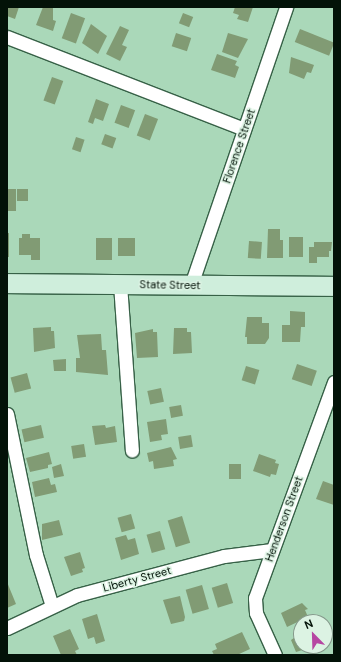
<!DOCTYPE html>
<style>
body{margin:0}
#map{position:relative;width:341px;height:662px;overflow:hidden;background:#aad8b9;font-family:"DM Sans",sans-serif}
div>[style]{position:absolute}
.building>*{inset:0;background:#819b74;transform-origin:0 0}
.roads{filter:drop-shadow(1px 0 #376147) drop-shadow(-1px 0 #376147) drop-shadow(0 1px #376147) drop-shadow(0 -1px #376147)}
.minor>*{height:13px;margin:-6.5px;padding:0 6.5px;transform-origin:6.5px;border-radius:6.5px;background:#fff}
.secondary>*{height:19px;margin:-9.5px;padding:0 9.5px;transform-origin:9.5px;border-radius:9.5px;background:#cfeedc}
span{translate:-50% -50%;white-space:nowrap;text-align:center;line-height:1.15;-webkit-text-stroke:3px #dcf3e3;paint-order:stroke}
.street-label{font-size:11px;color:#031208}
.frame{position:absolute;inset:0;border:8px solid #031208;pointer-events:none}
.north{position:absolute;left:293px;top:614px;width:40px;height:40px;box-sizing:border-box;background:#dcf3e3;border:1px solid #85998b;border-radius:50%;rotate:337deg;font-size:11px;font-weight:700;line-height:16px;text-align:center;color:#031208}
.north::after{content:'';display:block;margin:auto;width:14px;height:18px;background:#b646a2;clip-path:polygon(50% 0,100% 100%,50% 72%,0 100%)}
</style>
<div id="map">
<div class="building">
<i style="clip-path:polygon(7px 7px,19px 7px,15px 19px,7px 16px)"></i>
<i style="clip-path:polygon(43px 7px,53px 8px,53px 20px,56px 21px,53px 31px,36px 25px)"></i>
<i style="clip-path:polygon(235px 7px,253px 7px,248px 22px,237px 19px,239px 15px,233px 13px)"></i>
<i style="left:71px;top:13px;width:15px;height:27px;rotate:20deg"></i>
<i style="left:183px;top:13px;width:11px;height:11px;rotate:22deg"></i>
<i style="clip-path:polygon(91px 24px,107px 36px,98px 54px,82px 43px)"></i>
<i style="clip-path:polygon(120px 26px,129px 30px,122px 45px,127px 47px,120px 61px,106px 54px)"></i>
<i style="left:300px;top:29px;width:37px;height:14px;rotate:22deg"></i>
<i style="left:176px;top:33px;width:16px;height:14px;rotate:18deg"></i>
<i style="clip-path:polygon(228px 33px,248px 39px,238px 58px,222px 52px)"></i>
<i style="clip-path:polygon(217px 54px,237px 61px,235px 65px,239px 67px,235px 78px,211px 70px)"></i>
<i style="clip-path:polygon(291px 57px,314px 65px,311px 73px,307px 72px,304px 79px,289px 73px)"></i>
<i style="left:52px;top:77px;width:12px;height:25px;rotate:20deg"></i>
<i style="clip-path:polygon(96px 99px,109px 104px,103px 121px,95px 118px,93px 124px,88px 122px)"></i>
<i style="left:121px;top:105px;width:15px;height:19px;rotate:20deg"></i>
<i style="left:145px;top:114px;width:14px;height:23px;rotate:21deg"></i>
<i style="left:105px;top:134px;width:12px;height:11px;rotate:20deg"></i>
<i style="left:76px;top:137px;width:9px;height:13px;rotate:18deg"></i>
<i style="left:7px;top:189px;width:9px;height:22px"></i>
<i style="left:17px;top:189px;width:11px;height:12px"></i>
<i style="clip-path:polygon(268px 229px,280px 229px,280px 240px,283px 240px,283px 258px,267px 258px)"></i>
<i style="left:7px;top:233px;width:2px;height:24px"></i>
<i style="clip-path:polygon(22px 234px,30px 234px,30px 238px,40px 238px,40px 260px,31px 260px,31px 255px,19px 255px,19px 238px,22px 238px)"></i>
<i style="left:289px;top:237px;width:14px;height:20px"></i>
<i style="left:96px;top:238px;width:16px;height:22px"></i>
<i style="left:118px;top:238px;width:17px;height:18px"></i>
<i style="left:249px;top:241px;width:13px;height:17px;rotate:4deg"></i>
<i style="clip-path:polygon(314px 242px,332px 242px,331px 251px,329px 251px,329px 257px,317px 257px,317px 263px,309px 263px,309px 247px,314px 247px)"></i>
<i style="clip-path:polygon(290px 311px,305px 312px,305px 327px,301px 327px,300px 342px,282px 342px,282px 325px,290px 325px)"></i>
<i style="clip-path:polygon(247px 317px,262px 317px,262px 323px,269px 323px,269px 338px,265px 344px,247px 344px,247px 337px,245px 337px)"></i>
<i style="clip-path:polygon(51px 327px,51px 331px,54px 331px,55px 348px,34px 352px,33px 328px)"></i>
<i style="clip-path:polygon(174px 328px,187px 328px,187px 332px,191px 332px,192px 353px,173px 354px)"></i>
<i style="clip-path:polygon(153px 329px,153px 332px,157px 332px,158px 357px,137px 358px,135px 333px)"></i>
<i style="clip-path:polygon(101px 334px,102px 350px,106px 350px,108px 375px,76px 372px,76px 358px,80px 358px,77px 335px)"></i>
<i style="clip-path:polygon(66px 359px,66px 371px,54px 371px,53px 360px)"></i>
<i style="left:297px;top:364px;width:21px;height:16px;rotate:19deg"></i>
<i style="left:246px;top:366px;width:14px;height:15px;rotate:17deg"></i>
<i style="left:27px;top:373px;width:16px;height:17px;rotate:75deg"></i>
<i style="left:161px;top:388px;width:14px;height:14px;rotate:78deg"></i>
<i style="left:181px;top:405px;width:11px;height:12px;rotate:80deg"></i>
<i style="clip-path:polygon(166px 419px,168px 434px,161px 435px,162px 440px,150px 442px,147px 422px)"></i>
<i style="left:41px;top:425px;width:13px;height:20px;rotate:77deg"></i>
<i style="clip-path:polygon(105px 425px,106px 428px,115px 426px,117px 442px,95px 445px,92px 426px)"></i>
<i style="left:191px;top:435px;width:12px;height:13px;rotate:81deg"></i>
<i style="left:84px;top:444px;width:13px;height:13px;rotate:81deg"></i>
<i style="clip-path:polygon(171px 447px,177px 459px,173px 460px,174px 466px,154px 469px,153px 461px,149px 462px,147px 453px)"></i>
<i style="clip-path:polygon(49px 452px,52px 464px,48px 465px,48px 468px,30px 472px,26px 458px)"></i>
<i style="clip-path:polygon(259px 454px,276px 460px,275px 463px,279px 464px,276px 475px,271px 474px,270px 477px,253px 471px)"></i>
<i style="clip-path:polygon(61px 464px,64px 476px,54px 478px,52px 467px)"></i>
<i style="left:241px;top:464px;width:15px;height:12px;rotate:90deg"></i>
<i style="clip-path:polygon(49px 478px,51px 485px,55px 484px,57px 492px,35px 497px,32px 482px)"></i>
<i style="clip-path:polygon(323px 481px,334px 485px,334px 505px,316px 499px)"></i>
<i style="left:131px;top:514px;width:15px;height:14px;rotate:74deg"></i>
<i style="left:182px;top:516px;width:28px;height:15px;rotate:73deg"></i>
<i style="clip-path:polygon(59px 520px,63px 535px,42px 540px,42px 524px)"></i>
<i style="left:160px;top:531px;width:19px;height:14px;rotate:74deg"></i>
<i style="clip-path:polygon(126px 535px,128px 540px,135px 538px,139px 554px,121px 560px,115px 538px)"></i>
<i style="clip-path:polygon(80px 552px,85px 568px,82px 569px,83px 572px,71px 576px,64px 557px)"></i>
<i style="clip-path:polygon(7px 582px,16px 604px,7px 608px)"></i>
<i style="left:227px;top:583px;width:21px;height:16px;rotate:73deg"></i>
<i style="left:202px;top:585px;width:25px;height:17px;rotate:74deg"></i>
<i style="clip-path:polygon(180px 596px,185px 617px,184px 621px,171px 624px,163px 600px)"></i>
<i style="clip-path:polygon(302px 603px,308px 609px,305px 610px,308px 617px,287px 627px,281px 613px)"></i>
<i style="clip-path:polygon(97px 614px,105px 641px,96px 644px,94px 637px,88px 639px,82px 619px)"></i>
<i style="clip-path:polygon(70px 629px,79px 649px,75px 651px,77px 655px,61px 655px,53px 636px)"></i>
<i style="clip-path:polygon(242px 632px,250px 649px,237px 655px,214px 655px,212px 651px,217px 649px,215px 644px)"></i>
<i style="clip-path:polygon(301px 633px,301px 646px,315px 646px,296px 652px,291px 640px)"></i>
</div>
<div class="roads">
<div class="minor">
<i style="left:7px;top:37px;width:254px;rotate:21.2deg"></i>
<i style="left:120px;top:284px;width:167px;rotate:85.9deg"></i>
<i style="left:191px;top:285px;width:294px;rotate:-71.1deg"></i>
<i style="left:7px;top:414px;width:144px;rotate:78.4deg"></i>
<i style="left:36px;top:555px;width:53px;rotate:72.6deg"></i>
<i style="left:7px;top:628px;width:77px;rotate:-25.2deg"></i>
<i style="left:77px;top:595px;width:152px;rotate:-14.9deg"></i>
<i style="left:224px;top:556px;width:48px;rotate:-7.1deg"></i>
<i style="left:275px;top:655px;width:46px;rotate:-114.3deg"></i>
<i style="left:256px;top:613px;width:15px;rotate:-94deg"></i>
<i style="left:255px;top:598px;width:230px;rotate:-69.9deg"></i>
</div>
<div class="secondary">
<i style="left:7px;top:283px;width:327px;rotate:0.5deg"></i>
</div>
</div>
<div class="street-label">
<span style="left:239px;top:146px;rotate:-71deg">Florence Street</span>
<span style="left:170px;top:285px;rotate:1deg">State Street</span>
<span style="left:284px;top:519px;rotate:-70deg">Henderson Street</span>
<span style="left:137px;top:579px;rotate:-15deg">Liberty Street</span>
</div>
<div class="frame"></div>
<div class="north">N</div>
</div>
